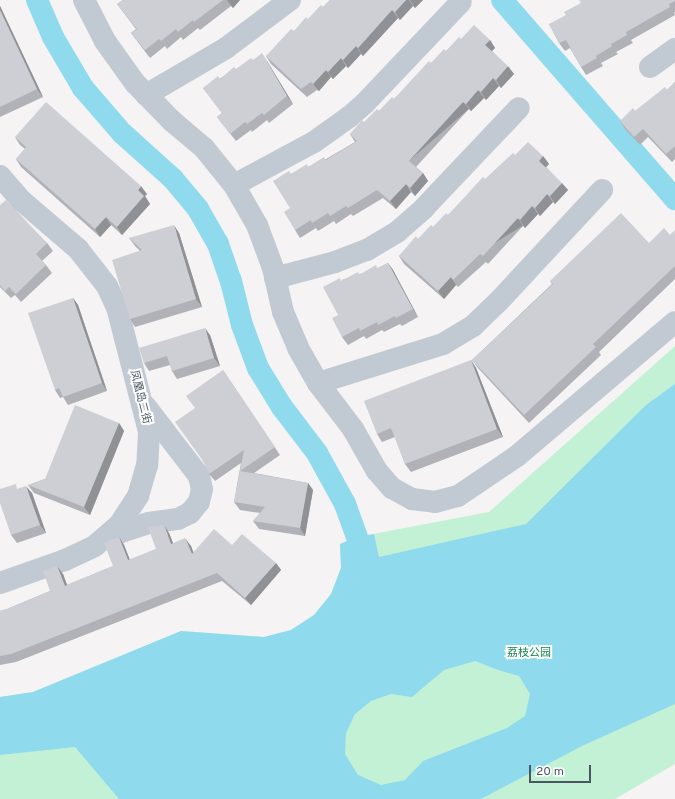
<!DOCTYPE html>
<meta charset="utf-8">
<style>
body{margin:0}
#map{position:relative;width:675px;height:799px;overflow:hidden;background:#f5f3f3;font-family:Overpass,"Noto Sans SC",sans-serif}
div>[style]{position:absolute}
.green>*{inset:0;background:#c3f1d5}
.water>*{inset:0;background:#90daee}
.canal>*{height:22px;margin:-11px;padding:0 11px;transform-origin:11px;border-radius:11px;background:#90daee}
.minor>*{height:22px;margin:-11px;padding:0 11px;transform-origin:11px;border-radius:11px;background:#c1cad2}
.wall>*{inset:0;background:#b0b2b7}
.shaded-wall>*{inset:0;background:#909195;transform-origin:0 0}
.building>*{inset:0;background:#cdcfd5}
span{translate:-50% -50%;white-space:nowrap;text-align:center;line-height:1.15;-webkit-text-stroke:4px #fff;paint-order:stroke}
.street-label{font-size:11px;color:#4a5661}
.park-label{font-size:11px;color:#17864f}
.scale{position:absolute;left:529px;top:765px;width:62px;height:18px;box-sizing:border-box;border:2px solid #4a5661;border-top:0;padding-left:5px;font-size:12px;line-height:14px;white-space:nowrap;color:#4a5661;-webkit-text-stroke:3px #fff;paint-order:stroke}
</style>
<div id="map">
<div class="green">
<i style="clip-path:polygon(675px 346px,675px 764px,615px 799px,0 799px,0 697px,33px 692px,181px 631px,264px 637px,291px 630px,314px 615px,331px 594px,341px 568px,340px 544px,357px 537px,489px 512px)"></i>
</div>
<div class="water">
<i style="clip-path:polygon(evenodd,675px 384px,675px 704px,582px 746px,481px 799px,119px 799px,75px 747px,0 755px,0 697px,33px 692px,181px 631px,264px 637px,291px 630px,314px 615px,331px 594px,341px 568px,340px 544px,357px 537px,374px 534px,379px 557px,526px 524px,646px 405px,675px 384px,475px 661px,498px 670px,519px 676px,530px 694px,525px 716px,507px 728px,423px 761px,405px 780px,381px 785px,358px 775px,345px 754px,346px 733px,355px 714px,371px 701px,391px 694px,412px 697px,444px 670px,475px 661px)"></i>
</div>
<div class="canal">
<i style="left:37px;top:0;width:40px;rotate:66.6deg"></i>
<i style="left:53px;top:37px;width:59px;rotate:59.5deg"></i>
<i style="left:83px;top:88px;width:60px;rotate:49.1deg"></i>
<i style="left:122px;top:133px;width:69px;rotate:42deg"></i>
<i style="left:173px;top:179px;width:39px;rotate:50deg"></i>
<i style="left:198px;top:209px;width:40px;rotate:60.3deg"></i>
<i style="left:218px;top:244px;width:39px;rotate:71deg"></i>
<i style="left:231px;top:281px;width:45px;rotate:76deg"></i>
<i style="left:242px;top:325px;width:46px;rotate:69.6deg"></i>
<i style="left:258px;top:368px;width:46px;rotate:58.4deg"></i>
<i style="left:282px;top:407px;width:58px;rotate:52.7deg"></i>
<i style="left:317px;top:453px;width:58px;rotate:61.2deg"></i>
<i style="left:345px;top:504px;width:35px;rotate:70deg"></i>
<i style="left:502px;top:0;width:264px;rotate:49deg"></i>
</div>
<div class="minor">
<i style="left:84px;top:0;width:46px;rotate:62.9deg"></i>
<i style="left:105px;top:41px;width:52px;rotate:54.5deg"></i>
<i style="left:135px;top:83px;width:53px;rotate:45.8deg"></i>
<i style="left:172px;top:121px;width:42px;rotate:40.2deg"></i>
<i style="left:204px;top:148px;width:48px;rotate:51deg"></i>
<i style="left:234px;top:185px;width:46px;rotate:60.1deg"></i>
<i style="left:257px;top:225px;width:46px;rotate:69.6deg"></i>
<i style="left:273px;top:268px;width:45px;rotate:77.2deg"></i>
<i style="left:283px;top:312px;width:39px;rotate:67deg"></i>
<i style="left:298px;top:348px;width:40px;rotate:60.3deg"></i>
<i style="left:318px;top:383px;width:58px;rotate:52.7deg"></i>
<i style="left:353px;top:429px;width:48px;rotate:60.3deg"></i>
<i style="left:377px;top:471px;width:23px;rotate:49deg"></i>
<i style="left:392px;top:488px;width:23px;rotate:29deg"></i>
<i style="left:412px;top:499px;width:23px;rotate:7deg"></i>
<i style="left:435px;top:502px;width:24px;rotate:-15deg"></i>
<i style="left:458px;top:496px;width:71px;rotate:-34.1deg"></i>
<i style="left:517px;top:456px;width:207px;rotate:-40.3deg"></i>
<i style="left:650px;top:67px;width:31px;rotate:-36deg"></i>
<i style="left:146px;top:95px;width:93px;rotate:-30.4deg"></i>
<i style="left:226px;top:48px;width:80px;rotate:-36.9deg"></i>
<i style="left:0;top:176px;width:33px;rotate:49deg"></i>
<i style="left:22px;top:201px;width:74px;rotate:40.6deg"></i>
<i style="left:78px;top:249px;width:47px;rotate:51.9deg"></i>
<i style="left:107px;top:286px;width:23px;rotate:65deg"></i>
<i style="left:117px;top:307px;width:129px;rotate:75.6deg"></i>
<i style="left:149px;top:432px;width:33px;rotate:93deg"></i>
<i style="left:147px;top:465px;width:32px;rotate:106deg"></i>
<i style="left:138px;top:496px;width:33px;rotate:123deg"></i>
<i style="left:120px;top:524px;width:33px;rotate:139deg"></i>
<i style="left:95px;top:546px;width:33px;rotate:155deg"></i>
<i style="left:65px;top:560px;width:69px;rotate:160.5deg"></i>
<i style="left:234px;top:185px;width:91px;rotate:-28.3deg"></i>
<i style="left:314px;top:142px;width:43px;rotate:-35.5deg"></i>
<i style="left:349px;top:117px;width:21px;rotate:-41deg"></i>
<i style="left:365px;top:103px;width:139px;rotate:-46.5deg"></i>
<i style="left:275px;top:278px;width:62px;rotate:-14.9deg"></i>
<i style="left:335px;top:262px;width:34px;rotate:-21deg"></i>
<i style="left:367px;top:250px;width:35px;rotate:-31deg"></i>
<i style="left:397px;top:232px;width:35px;rotate:-41deg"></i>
<i style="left:423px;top:209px;width:139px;rotate:-46.5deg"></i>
<i style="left:318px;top:383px;width:131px;rotate:-17.3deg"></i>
<i style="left:443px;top:344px;width:35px;rotate:-31deg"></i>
<i style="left:473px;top:326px;width:35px;rotate:-44deg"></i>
<i style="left:498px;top:302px;width:153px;rotate:-47.1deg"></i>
<i style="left:108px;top:539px;width:15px;rotate:-28deg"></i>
<i style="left:121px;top:532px;width:29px;rotate:-18deg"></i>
<i style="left:149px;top:523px;width:29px;rotate:-8deg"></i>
<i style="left:178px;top:519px;width:13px;rotate:-27deg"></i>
<i style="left:190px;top:513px;width:14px;rotate:-51deg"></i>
<i style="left:199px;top:502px;width:13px;rotate:-77deg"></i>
<i style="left:202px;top:489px;width:13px;rotate:-103deg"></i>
<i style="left:199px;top:476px;width:87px;rotate:-127.5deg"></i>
</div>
<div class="wall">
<i style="clip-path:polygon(123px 0,240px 0,233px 8px,231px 6px,200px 30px,198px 28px,183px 40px,181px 37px,167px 49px,165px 46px,150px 58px,131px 33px,136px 29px,117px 4px)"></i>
<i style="clip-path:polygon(330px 0,423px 0,415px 8px,413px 6px,400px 20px,398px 18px,363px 56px,361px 54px,348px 68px,346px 66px,333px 79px,331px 77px,319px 91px,317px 90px,307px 97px,271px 64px,266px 56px,294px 31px,323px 7px)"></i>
<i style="clip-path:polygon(675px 0,675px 12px,674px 12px,675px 15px,631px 40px,633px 43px,616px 52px,618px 54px,601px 63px,603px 66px,586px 75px,581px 67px,570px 48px,565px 51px,559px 43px,549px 24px)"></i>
<i style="clip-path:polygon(0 6px,43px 97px,0 117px)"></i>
<i style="clip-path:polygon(461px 39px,490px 40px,495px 48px,492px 51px,514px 74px,501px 88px,499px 86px,486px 100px,484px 98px,471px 111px,469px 109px,416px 167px,423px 173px,428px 181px,415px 196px,411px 192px,396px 209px,383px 198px,353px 216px,351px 214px,336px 224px,334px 221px,318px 231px,316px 228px,300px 238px,295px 230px,290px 208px,291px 174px,326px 159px,355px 142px,350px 134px,394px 99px,431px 63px)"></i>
<i style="clip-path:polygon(253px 60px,267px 61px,293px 104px,269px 123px,267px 120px,252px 132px,251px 130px,236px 141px,217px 117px,222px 113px,203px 88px)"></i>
<i style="clip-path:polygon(675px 82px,675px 159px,672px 162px,648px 137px,640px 145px,625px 129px,620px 121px,667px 90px)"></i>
<i style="clip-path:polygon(15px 137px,147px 194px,145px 196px,150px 204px,122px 235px,111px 225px,100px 237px,21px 167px,16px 159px,25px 149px,20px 145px)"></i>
<i style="clip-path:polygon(515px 155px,543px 156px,549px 164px,546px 167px,568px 190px,555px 204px,553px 202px,540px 216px,538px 214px,525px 228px,523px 226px,488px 264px,486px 262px,458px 287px,456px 285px,444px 299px,404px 264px,399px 256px,418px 239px,448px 215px)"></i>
<i style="clip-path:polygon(0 205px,47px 243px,53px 251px,42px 261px,46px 265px,52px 273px,21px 302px,15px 295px,11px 298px,0 287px)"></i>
<i style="clip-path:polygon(675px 231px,675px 279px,599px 352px,601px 355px,529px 423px,478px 368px,472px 360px,552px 284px,550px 281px,670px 235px)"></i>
<i style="clip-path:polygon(179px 233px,202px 307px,135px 327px,130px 319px,140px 251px,135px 246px,129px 238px)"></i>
<i style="clip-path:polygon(388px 263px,393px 270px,418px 317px,402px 326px,400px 324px,384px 332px,382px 330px,366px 339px,364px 336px,348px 345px,342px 337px,338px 315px,342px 280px,378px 268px)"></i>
<i style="clip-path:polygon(73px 298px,78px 305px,107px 391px,68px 405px,63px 397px,60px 398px,55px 390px)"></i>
<i style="clip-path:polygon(210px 335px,220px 366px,177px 379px,172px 371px,170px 365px,149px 371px,144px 363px)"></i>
<i style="clip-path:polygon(471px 360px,476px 368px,503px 437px,411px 472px,405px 464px,395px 437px,382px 442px,377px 434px)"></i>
<i style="clip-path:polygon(223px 370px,280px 455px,254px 473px,308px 483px,313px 490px,305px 536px,259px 529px,253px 521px,260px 513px,240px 510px,234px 502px,241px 463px,215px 481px,209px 474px,204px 462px,195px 408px)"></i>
<i style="clip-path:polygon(119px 423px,124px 431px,90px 515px,34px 493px,28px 485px,45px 479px)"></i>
<i style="clip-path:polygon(19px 488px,32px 493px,46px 533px,17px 543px,11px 535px)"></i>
<i style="clip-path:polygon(169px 533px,173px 543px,191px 546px,193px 552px,232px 545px,276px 563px,281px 570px,251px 605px,222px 581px,16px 662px,0 665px,0 611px,7px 609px,50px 591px,63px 574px,67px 585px,113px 566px,119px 537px,124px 545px,130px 560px,156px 549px)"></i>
</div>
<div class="shaded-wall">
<i style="clip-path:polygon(227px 0,240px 0,233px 8px)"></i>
<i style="clip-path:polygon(406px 0,409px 0,413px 6px,400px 20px,395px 12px)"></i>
<i style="clip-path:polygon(410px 0,423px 0,415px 8px)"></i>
<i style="clip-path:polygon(0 6px,43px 97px,37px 89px,0 10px)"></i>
<i style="clip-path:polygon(392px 10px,398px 18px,363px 56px,358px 48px)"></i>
<i style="clip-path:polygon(490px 40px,495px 48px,490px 53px,485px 45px)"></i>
<i style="clip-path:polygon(356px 46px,361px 54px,348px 68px,343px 60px)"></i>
<i style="clip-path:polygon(262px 53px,267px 61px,293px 104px,287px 96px)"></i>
<i style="clip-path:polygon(341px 58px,346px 66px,333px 79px,328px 72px)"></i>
<i style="clip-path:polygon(508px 66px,514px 74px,501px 88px,496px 80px)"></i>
<i style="clip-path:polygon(326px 70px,331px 77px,319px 91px,313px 84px)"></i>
<i style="clip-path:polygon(493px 78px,499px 86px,486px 100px,481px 92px)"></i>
<i style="clip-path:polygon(478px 90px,484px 98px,471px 111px,466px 104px)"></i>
<i style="left:463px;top:102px;width:9px;height:80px;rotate:49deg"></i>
<i style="clip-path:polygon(543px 156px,549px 164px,544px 169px,539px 161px)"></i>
<i style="clip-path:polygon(423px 173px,428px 181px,415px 196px,410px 188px)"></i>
<i style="clip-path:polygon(562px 183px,568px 190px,555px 204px,550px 196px)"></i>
<i style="clip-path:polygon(406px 184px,411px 192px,396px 209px,390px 201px)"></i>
<i style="clip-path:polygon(141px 186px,147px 194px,145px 196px,150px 204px,122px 235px,117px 227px,138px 190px)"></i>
<i style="clip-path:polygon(547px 194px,553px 202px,540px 216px,535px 208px)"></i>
<i style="clip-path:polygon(532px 206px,538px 214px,525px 228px,520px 220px)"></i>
<i style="clip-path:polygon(106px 217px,111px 225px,100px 237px,95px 229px)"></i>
<i style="left:518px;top:218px;width:9px;height:52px;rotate:58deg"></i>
<i style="clip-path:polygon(174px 225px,179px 233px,202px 307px,196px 299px)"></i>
<i style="clip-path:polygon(388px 263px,393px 270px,418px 317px,413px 309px)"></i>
<i style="clip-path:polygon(451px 277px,456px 285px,444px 299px,438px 291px)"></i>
<i style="clip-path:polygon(73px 298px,78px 305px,107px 391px,102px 383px)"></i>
<i style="clip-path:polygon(205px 328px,210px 335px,220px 366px,214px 358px)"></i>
<i style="clip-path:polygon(471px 360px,476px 368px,503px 437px,497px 429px)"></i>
<i style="clip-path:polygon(119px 423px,124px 431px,90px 515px,84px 507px)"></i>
<i style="clip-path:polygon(308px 483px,313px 490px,305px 536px,300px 528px)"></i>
<i style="clip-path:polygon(26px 486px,32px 493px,46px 533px,40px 525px)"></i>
<i style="clip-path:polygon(164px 525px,169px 533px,176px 551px,171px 544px)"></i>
<i style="clip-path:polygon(119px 537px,124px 545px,133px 568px,128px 560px)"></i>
<i style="clip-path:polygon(185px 538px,191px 546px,197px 562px,192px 554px)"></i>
<i style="clip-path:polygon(276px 563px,281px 570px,251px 605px,245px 598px)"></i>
<i style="clip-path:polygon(57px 566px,63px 574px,70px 593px,65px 586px)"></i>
</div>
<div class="building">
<i style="clip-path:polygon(123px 0,223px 0,194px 22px,193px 20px,178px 32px,176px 29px,161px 41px,159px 39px,145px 50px,131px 33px,137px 29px,117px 4px)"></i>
<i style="clip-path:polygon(330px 0,406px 0,395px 12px,392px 10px,358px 48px,356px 46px,343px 60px,341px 58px,328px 72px,326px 70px,313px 84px,311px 82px,301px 89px,266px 56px,291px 29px,294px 31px,306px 17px,308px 19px,321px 5px,323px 7px)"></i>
<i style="clip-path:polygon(579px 0,675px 0,675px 1px,669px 4px,670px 7px,626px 32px,627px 35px,611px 44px,612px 46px,596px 56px,597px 58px,581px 67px,566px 40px,559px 43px,549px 24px,566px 15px,564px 12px,581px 3px)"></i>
<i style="clip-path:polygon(0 10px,37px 89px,0 107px)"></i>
<i style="clip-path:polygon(474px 25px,490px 40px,485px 45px,508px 66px,496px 80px,493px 78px,481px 92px,478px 90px,466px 104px,463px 102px,409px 161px,423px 173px,410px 188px,406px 184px,390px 201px,377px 190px,348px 208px,346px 206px,330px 216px,328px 213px,312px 223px,311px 220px,295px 230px,284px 212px,290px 208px,273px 181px,289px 171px,291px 174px,307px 164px,308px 167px,324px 157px,326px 160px,357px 141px,350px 134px,362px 120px,364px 122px,377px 109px,379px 111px,392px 97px,394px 99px,429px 61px,431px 63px,444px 49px,446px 51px,459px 37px,461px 39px)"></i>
<i style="clip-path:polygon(262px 53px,287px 96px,264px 115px,262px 113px,247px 124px,245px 122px,230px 134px,217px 117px,222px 113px,203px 88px,218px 76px,220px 79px,234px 67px,236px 69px,251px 58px,253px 60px)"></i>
<i style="clip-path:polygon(675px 82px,675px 146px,666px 154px,643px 129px,634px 137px,620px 121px,633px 108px,635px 111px,665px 87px,667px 90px)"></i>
<i style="clip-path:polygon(46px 102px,141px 186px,138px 190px,144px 196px,117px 227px,106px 217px,95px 229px,16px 159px,26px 147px,15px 137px)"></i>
<i style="clip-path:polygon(528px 142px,543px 156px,539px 161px,562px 183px,550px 196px,547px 194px,535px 208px,532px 206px,520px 220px,518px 218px,483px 256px,480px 254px,453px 280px,451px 277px,438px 291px,399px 256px,416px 236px,418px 239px,431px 225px,433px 227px,446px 213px,448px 215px,483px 177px,485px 179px,513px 153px,515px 155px)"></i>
<i style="clip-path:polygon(6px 200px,47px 243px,36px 254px,46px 265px,16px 294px,9px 287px,5px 291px,0 285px,0 205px)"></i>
<i style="clip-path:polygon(621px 213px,649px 243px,664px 228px,670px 235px,675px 230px,675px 266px,593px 344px,596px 347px,524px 415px,472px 360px,553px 284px,550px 281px)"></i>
<i style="clip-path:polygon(174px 225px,196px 299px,130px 319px,112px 260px,142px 250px,129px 238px)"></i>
<i style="clip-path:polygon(388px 263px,413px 309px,396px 318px,395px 316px,378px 325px,377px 322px,360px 331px,359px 328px,342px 337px,332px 318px,338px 315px,323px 287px,340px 278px,341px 281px,358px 272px,359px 275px,376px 265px,377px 268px)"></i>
<i style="clip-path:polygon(73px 298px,102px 383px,63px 397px,59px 388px,55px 390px,28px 313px)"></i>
<i style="clip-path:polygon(205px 328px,214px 358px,172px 371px,167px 356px,144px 363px,139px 348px)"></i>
<i style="clip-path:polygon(471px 360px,497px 429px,405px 464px,391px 428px,377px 434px,364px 401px)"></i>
<i style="clip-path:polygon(223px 370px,275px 447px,240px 471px,308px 483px,300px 528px,253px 521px,265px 507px,234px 502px,244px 450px,209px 474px,203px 461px,175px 422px,195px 408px,186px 396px)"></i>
<i style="clip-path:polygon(75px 405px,119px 423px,84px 507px,28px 485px,45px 479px)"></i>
<i style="clip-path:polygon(16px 484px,17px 489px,26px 486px,40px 525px,11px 535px,0 503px,0 489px)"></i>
<i style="clip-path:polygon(164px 525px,171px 544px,185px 538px,192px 554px,214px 529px,232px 545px,242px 534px,276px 563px,245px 598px,217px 573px,11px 654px,0 656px,0 611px,7px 609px,50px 591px,43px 571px,57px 566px,65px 586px,113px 566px,104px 543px,119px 537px,128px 560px,156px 549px,148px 527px)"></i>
</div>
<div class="street-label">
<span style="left:140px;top:397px;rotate:76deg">凤凰岛二街</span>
</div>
<div class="park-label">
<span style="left:529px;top:653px">荔枝公园</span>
</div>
<div class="scale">20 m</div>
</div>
